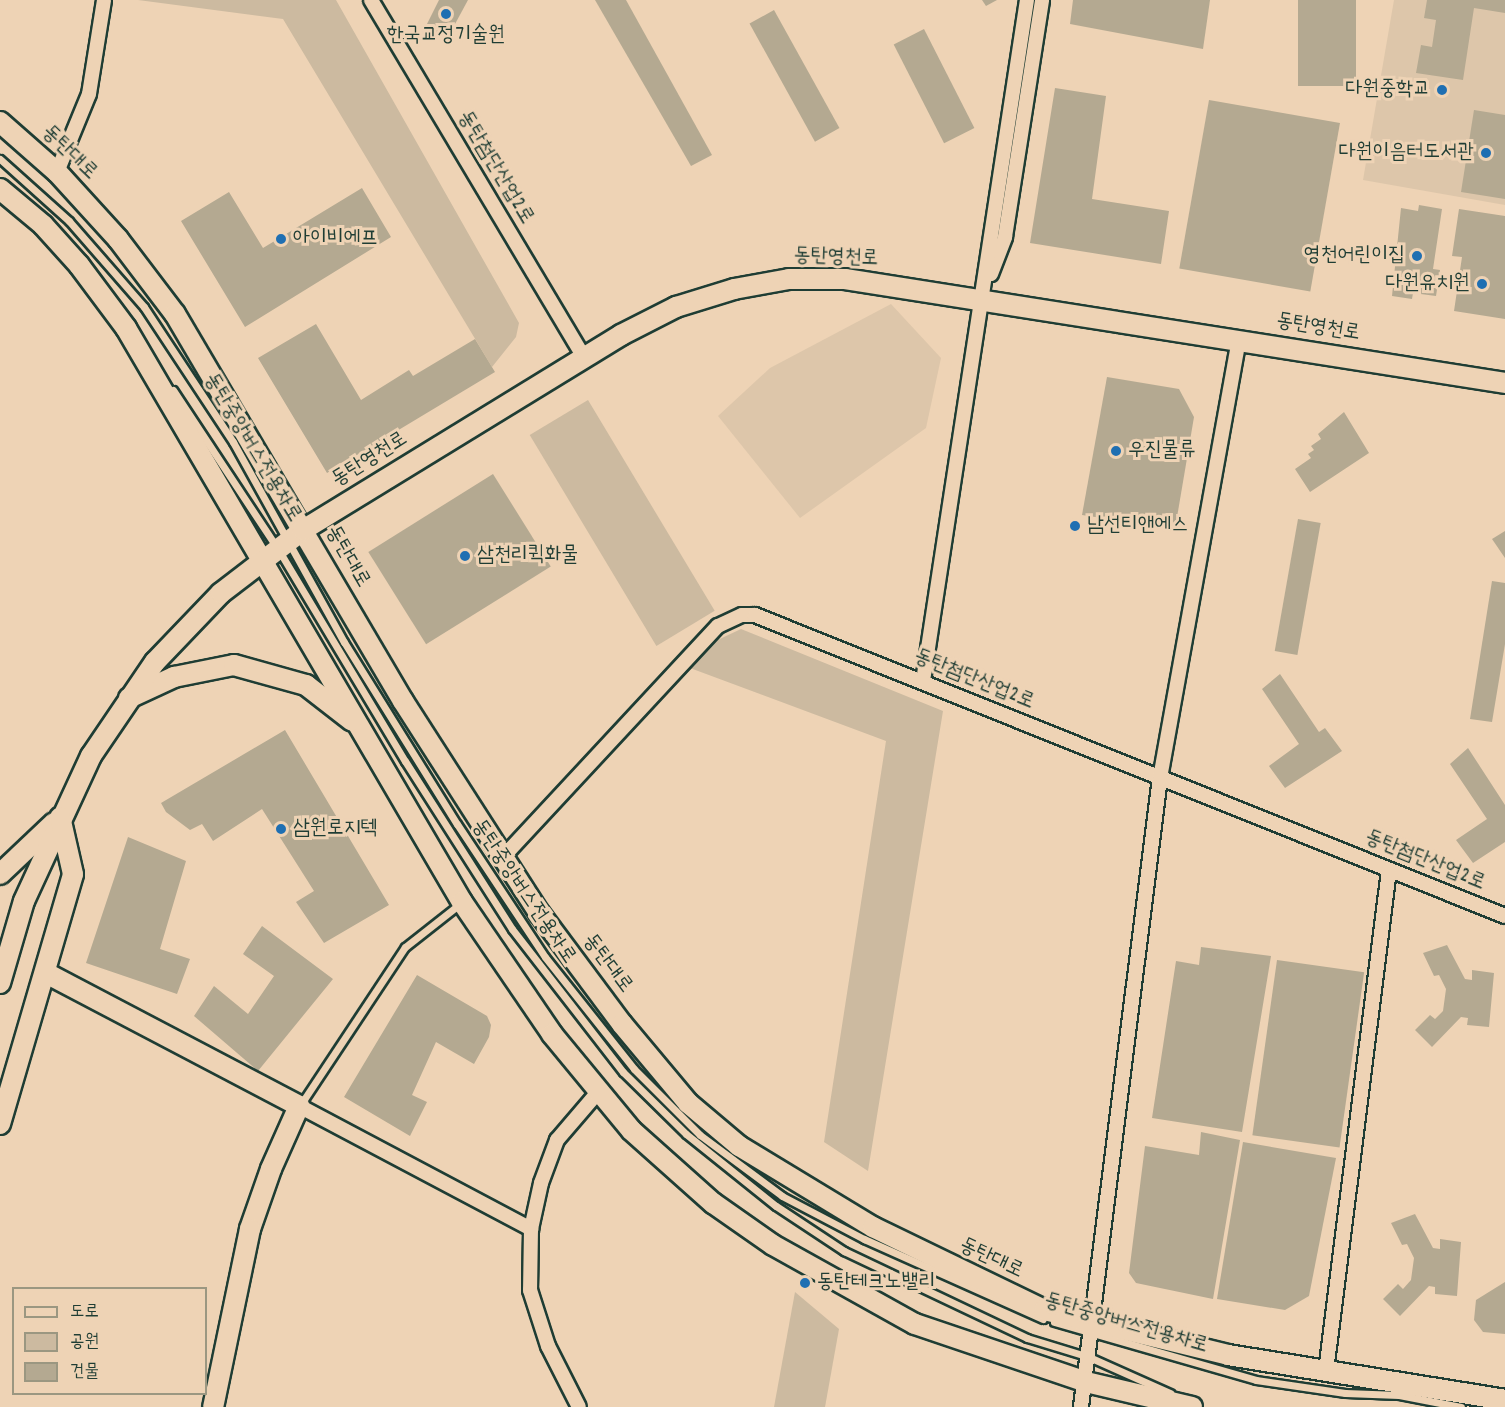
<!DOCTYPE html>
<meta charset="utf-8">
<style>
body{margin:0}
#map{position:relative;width:1505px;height:1407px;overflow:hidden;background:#eed3b5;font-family:Dekko,"Poor Story",sans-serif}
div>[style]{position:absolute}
.built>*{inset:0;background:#ddc6aa}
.green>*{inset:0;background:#ccbaa0;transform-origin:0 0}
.building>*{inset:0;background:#b4a991;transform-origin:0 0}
.roads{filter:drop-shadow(2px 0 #1f3d34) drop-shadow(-2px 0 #1f3d34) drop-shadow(0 2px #1f3d34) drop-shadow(0 -2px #1f3d34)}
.lane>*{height:7px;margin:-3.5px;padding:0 3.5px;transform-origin:3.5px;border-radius:3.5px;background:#eed3b5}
.street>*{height:14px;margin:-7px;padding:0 7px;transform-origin:7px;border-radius:7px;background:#eed3b5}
.secondary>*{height:20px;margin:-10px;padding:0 10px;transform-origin:10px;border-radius:10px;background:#eed3b5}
.dots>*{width:16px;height:16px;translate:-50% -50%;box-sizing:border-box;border:3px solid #eed3b5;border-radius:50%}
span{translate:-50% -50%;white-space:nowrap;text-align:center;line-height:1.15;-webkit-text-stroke:6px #eed3b5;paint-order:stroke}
.poi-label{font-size:21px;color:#1f3d34}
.right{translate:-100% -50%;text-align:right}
.left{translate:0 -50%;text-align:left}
.street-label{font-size:21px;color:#1f3d34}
.legend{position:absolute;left:12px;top:1287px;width:195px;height:108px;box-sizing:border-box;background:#eed3b5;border:2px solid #9b9781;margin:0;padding:8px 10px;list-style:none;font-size:18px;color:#1f3d34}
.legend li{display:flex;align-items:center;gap:12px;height:30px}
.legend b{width:30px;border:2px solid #9b9781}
</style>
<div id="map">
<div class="built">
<i style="clip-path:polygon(1394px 0,1505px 0,1505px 205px,1363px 180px)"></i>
<i style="clip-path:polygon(891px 304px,941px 358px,926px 428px,800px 518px,718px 416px,770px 368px)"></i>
</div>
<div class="green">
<i style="clip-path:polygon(138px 0,336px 0,519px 323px,516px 337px,492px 367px,283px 19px)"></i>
<i style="left:588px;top:400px;width:246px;height:68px;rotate:59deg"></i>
<i style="clip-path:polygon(741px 629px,943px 711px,868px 1171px,824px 1142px,886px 741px,690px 668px,707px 645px)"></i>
<i style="clip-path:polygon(795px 1292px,839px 1329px,825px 1407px,774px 1407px)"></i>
</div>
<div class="building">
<i style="clip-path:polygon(439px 0,468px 0,448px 37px,425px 28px)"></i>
<i style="clip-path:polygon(595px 0,626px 0,712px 155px,691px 166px)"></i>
<i style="clip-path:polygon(982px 0,997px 0,986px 6px)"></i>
<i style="clip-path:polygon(1073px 0,1210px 0,1203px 49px,1070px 24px)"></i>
<i style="left:1298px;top:0;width:58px;height:86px"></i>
<i style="clip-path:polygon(1427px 0,1505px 0,1505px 13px,1474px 8px,1463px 80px,1416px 73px,1421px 45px,1432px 47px,1436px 20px,1424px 18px)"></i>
<i style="left:774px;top:10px;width:135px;height:28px;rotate:61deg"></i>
<i style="left:924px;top:29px;width:111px;height:34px;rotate:63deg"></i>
<i style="clip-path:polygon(1055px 88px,1106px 96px,1092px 199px,1169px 211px,1161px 264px,1030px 243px)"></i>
<i style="left:1209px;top:100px;width:133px;height:171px;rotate:10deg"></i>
<i style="clip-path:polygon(1474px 110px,1505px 115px,1505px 199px,1461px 192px)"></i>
<i style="clip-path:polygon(362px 188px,391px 237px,245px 327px,181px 221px,229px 192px,263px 248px)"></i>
<i style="clip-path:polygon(1419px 205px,1442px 209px,1433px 269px,1440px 270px,1436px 296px,1413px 293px,1412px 299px,1392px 296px,1401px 208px,1418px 211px)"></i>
<i style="clip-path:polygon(1459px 209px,1505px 216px,1505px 319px,1454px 311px,1462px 257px,1452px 256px)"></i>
<i style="clip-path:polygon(316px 324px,361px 400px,409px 370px,413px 376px,475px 339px,495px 372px,327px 473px,258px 358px)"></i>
<i style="clip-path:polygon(1107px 377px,1179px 389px,1194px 417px,1175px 529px,1082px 515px)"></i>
<i style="clip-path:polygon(1344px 412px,1369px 453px,1310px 492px,1295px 469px,1311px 458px,1308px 454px,1314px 450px,1311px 446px,1321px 439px,1318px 434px)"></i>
<i style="left:493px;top:474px;width:109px;height:147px;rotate:58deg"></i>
<i style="left:1298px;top:519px;width:23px;height:134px;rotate:10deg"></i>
<i style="clip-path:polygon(1505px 531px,1505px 558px,1492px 539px)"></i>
<i style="clip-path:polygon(1492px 581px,1505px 583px,1505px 644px,1492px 722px,1470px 719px)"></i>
<i style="clip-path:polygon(1280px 674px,1319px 732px,1325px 728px,1342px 751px,1285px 788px,1269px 766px,1299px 744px,1262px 689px)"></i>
<i style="clip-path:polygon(285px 730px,389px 905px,324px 943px,296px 902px,314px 891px,262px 809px,213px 841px,202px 824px,190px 830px,166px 812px,161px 803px)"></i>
<i style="clip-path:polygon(1468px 748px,1505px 805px,1505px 842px,1473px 863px,1456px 840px,1487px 819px,1450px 764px)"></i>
<i style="clip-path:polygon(128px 837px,186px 861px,160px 949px,190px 959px,177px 994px,86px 963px)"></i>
<i style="clip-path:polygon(262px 926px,333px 979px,258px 1071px,194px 1016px,214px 986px,248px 1014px,274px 976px,243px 954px)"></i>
<i style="clip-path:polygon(1447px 945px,1465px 979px,1472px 980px,1472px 970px,1494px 973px,1489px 1027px,1467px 1025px,1468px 1018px,1461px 1017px,1432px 1047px,1415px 1030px,1430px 1015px,1435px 1019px,1443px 1011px,1446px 989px,1439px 975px,1434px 976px,1423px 953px)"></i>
<i style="clip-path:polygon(1201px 947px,1271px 956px,1242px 1132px,1152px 1118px,1176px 961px,1199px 965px)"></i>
<i style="left:1277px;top:960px;width:88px;height:177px;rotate:8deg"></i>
<i style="clip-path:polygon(417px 975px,487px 1016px,491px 1025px,489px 1037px,474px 1064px,436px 1042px,412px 1095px,427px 1102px,410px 1136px,344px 1097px)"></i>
<i style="clip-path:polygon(1201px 1132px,1240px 1140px,1213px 1299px,1136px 1283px,1129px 1273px,1145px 1146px,1199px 1155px)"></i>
<i style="clip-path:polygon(1243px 1142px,1336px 1158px,1309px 1296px,1285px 1310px,1217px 1299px)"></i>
<i style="clip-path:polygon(1415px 1214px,1433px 1248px,1440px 1249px,1440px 1239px,1461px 1242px,1457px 1296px,1435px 1294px,1435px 1287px,1429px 1286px,1400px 1316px,1383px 1299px,1398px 1284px,1403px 1289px,1411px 1280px,1414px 1258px,1407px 1244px,1402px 1245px,1391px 1223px)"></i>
<i style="clip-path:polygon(1505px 1282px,1505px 1334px,1483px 1332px,1474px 1320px,1476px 1300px)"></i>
</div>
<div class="roads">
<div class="lane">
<i style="left:0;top:159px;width:93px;rotate:41.9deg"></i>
<i style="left:69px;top:221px;width:114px;rotate:48.9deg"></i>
<i style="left:144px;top:307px;width:162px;rotate:56.6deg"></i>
<i style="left:233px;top:442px;width:229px;rotate:61deg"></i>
<i style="left:344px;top:642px;width:214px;rotate:58.2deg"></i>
<i style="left:457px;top:824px;width:159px;rotate:56.5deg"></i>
<i style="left:545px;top:957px;width:143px;rotate:51.5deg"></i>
<i style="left:634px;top:1069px;width:93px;rotate:45deg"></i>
<i style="left:700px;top:1135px;width:102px;rotate:36.6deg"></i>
<i style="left:782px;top:1196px;width:93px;rotate:27.7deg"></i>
<i style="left:864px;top:1239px;width:196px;rotate:24.1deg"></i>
<i style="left:173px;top:390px;width:191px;rotate:56.6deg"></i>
<i style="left:278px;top:549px;width:247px;rotate:59.1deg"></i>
<i style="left:405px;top:761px;width:199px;rotate:57.5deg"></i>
<i style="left:512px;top:929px;width:181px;rotate:52.2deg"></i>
<i style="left:623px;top:1072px;width:88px;rotate:44.5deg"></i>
<i style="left:686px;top:1134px;width:115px;rotate:38.7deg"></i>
<i style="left:776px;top:1206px;width:82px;rotate:33.5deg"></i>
<i style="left:844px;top:1251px;width:203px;rotate:25.4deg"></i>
<i style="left:1027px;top:1338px;width:65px;rotate:17deg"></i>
<i style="left:1089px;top:1357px;width:89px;rotate:24deg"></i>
<i style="left:301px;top:1104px;width:188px;rotate:-56.5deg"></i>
<i style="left:405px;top:947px;width:71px;rotate:-38.2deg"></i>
<i style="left:1054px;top:1322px;width:210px;rotate:16deg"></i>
<i style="left:1256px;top:1380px;width:90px;rotate:8.3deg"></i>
<i style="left:1345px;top:1393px;width:54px;rotate:2.1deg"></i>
<i style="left:1399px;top:1395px;width:63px;rotate:11deg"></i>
</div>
<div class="street">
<i style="left:371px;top:0;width:416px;rotate:59.2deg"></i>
<i style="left:57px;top:172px;width:84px;rotate:-67.7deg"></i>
<i style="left:89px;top:94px;width:95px;rotate:-80.9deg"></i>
<i style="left:991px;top:274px;width:40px;rotate:-69deg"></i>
<i style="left:1005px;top:237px;width:240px;rotate:-81.1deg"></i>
<i style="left:923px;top:681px;width:689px;rotate:-81.32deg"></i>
<i style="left:504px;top:856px;width:314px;rotate:-47.1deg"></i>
<i style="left:718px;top:626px;width:26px;rotate:-25deg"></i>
<i style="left:742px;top:615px;width:13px"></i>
<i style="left:755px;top:615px;width:808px;rotate:21.87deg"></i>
<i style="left:299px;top:1106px;width:263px;rotate:27.9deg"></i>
<i style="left:531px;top:1229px;width:47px;rotate:-77.7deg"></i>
<i style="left:541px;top:1183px;width:46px;rotate:-69.6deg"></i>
<i style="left:557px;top:1140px;width:65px;rotate:-49.4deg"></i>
<i style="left:531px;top:1229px;width:61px;rotate:90.9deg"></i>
<i style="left:530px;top:1290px;width:59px;rotate:72.2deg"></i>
<i style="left:548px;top:1346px;width:68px;rotate:63.1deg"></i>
<i style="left:1326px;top:1371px;width:505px;rotate:-82.83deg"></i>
<i style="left:1081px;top:1407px;width:634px;rotate:-82.84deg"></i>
<i style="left:1160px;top:778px;width:445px;rotate:-79.8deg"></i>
</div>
<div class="secondary">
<i style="left:0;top:122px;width:76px;rotate:41.3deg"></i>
<i style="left:57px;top:172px;width:91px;rotate:47.7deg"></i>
<i style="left:118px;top:239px;width:94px;rotate:52.8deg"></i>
<i style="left:175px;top:314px;width:449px;rotate:59.5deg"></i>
<i style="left:403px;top:701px;width:253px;rotate:57.3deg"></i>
<i style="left:540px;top:914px;width:137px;rotate:53.3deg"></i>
<i style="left:622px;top:1024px;width:103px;rotate:50.1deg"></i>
<i style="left:688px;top:1103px;width:67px;rotate:40.1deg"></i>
<i style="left:739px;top:1146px;width:157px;rotate:31.2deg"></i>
<i style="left:873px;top:1227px;width:190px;rotate:25.9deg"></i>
<i style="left:1044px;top:1310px;width:189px;rotate:13.7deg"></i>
<i style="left:1228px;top:1355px;width:281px;rotate:9.2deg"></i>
<i style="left:0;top:189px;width:56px;rotate:39.9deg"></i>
<i style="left:43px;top:225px;width:54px;rotate:48deg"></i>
<i style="left:79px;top:265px;width:79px;rotate:53.3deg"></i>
<i style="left:126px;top:328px;width:665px;rotate:59.66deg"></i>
<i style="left:462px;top:902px;width:160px;rotate:55.7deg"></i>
<i style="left:552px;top:1034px;width:124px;rotate:50.5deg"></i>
<i style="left:631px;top:1130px;width:110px;rotate:41.7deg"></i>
<i style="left:713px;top:1203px;width:73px;rotate:35deg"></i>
<i style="left:773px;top:1245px;width:162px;rotate:29.1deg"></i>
<i style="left:915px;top:1324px;width:181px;rotate:18.7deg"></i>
<i style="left:1086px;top:1382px;width:109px;rotate:13.3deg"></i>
<i style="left:129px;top:698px;width:50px;rotate:-25deg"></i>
<i style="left:174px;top:677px;width:61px;rotate:-11.3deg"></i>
<i style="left:234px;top:665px;width:75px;rotate:15.5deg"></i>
<i style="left:306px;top:685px;width:58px;rotate:38deg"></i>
<i style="left:0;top:874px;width:74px;rotate:-43.4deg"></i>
<i style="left:46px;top:973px;width:286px;rotate:27.7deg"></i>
<i style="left:299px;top:1106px;width:69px;rotate:114deg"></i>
<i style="left:271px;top:1169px;width:64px;rotate:109.3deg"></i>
<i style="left:250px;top:1229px;width:182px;rotate:101.7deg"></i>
<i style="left:0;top:983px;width:85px;rotate:-73.7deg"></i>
<i style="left:24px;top:901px;width:160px;rotate:-65.2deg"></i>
<i style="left:91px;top:756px;width:114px;rotate:-55.8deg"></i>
<i style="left:155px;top:662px;width:95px;rotate:-46.3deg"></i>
<i style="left:221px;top:593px;width:103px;rotate:-37.5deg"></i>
<i style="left:303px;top:530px;width:373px;rotate:-31.5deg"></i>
<i style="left:621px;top:335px;width:62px;rotate:-27deg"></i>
<i style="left:676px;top:307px;width:61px;rotate:-17.2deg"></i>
<i style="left:734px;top:289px;width:56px;rotate:-10.3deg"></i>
<i style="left:789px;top:279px;width:56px"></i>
<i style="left:845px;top:279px;width:668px;rotate:8.95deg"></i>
<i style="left:0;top:1124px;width:260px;rotate:-73.7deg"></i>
<i style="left:73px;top:874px;width:58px;rotate:-102.8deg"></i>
</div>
</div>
<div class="dots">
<i style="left:446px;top:14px;background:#1f6fb2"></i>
<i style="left:1442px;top:90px;background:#1f6fb2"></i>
<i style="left:1486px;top:153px;background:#1f6fb2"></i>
<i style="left:281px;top:239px;background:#1f6fb2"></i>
<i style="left:1417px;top:256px;background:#1f6fb2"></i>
<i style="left:1482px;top:284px;background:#1f6fb2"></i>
<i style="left:1116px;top:451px;background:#1f6fb2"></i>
<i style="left:1075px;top:526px;background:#1f6fb2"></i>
<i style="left:465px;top:556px;background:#1f6fb2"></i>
<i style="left:281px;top:829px;background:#1f6fb2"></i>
<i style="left:805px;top:1283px;background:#1f6fb2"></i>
</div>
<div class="poi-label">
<span style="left:446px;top:36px">한국교정기술원</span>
<span class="right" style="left:1430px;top:90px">다원중학교</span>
<span class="right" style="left:1474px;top:153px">다원이음터도서관</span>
<span class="left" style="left:293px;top:239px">아이비에프</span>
<span class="right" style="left:1405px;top:256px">영천어린이집</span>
<span class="right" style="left:1470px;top:284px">다원유치원</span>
<span class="left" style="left:1128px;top:451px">우진물류</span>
<span class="left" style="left:1087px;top:526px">남선티앤에스</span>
<span class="left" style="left:477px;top:556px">삼천리퀵화물</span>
<span class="left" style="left:293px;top:829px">삼원로지텍</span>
<span class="left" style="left:817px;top:1283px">동탄테크노밸리</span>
</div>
<div class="street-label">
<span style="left:69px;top:153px;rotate:44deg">동탄대로</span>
<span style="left:495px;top:168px;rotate:59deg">동탄첨단산업2로</span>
<span style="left:836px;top:258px;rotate:2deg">동탄영천로</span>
<span style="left:1318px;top:328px;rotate:9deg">동탄영천로</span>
<span style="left:252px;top:448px;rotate:59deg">동탄중앙버스전용차로</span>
<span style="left:370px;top:460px;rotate:-32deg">동탄영천로</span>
<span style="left:347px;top:557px;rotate:60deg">동탄대로</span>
<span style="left:974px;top:680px;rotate:22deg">동탄첨단산업2로</span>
<span style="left:1425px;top:861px;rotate:22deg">동탄첨단산업2로</span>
<span style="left:523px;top:892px;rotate:56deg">동탄중앙버스전용차로</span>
<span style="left:607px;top:964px;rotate:53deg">동탄대로</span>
<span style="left:991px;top:1259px;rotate:25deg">동탄대로</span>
<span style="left:1126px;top:1324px;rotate:16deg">동탄중앙버스전용차로</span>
</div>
<ul class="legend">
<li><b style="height:8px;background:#eed3b5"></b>도로</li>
<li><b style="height:16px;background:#ccbaa0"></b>공원</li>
<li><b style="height:16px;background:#b4a991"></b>건물</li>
</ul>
</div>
